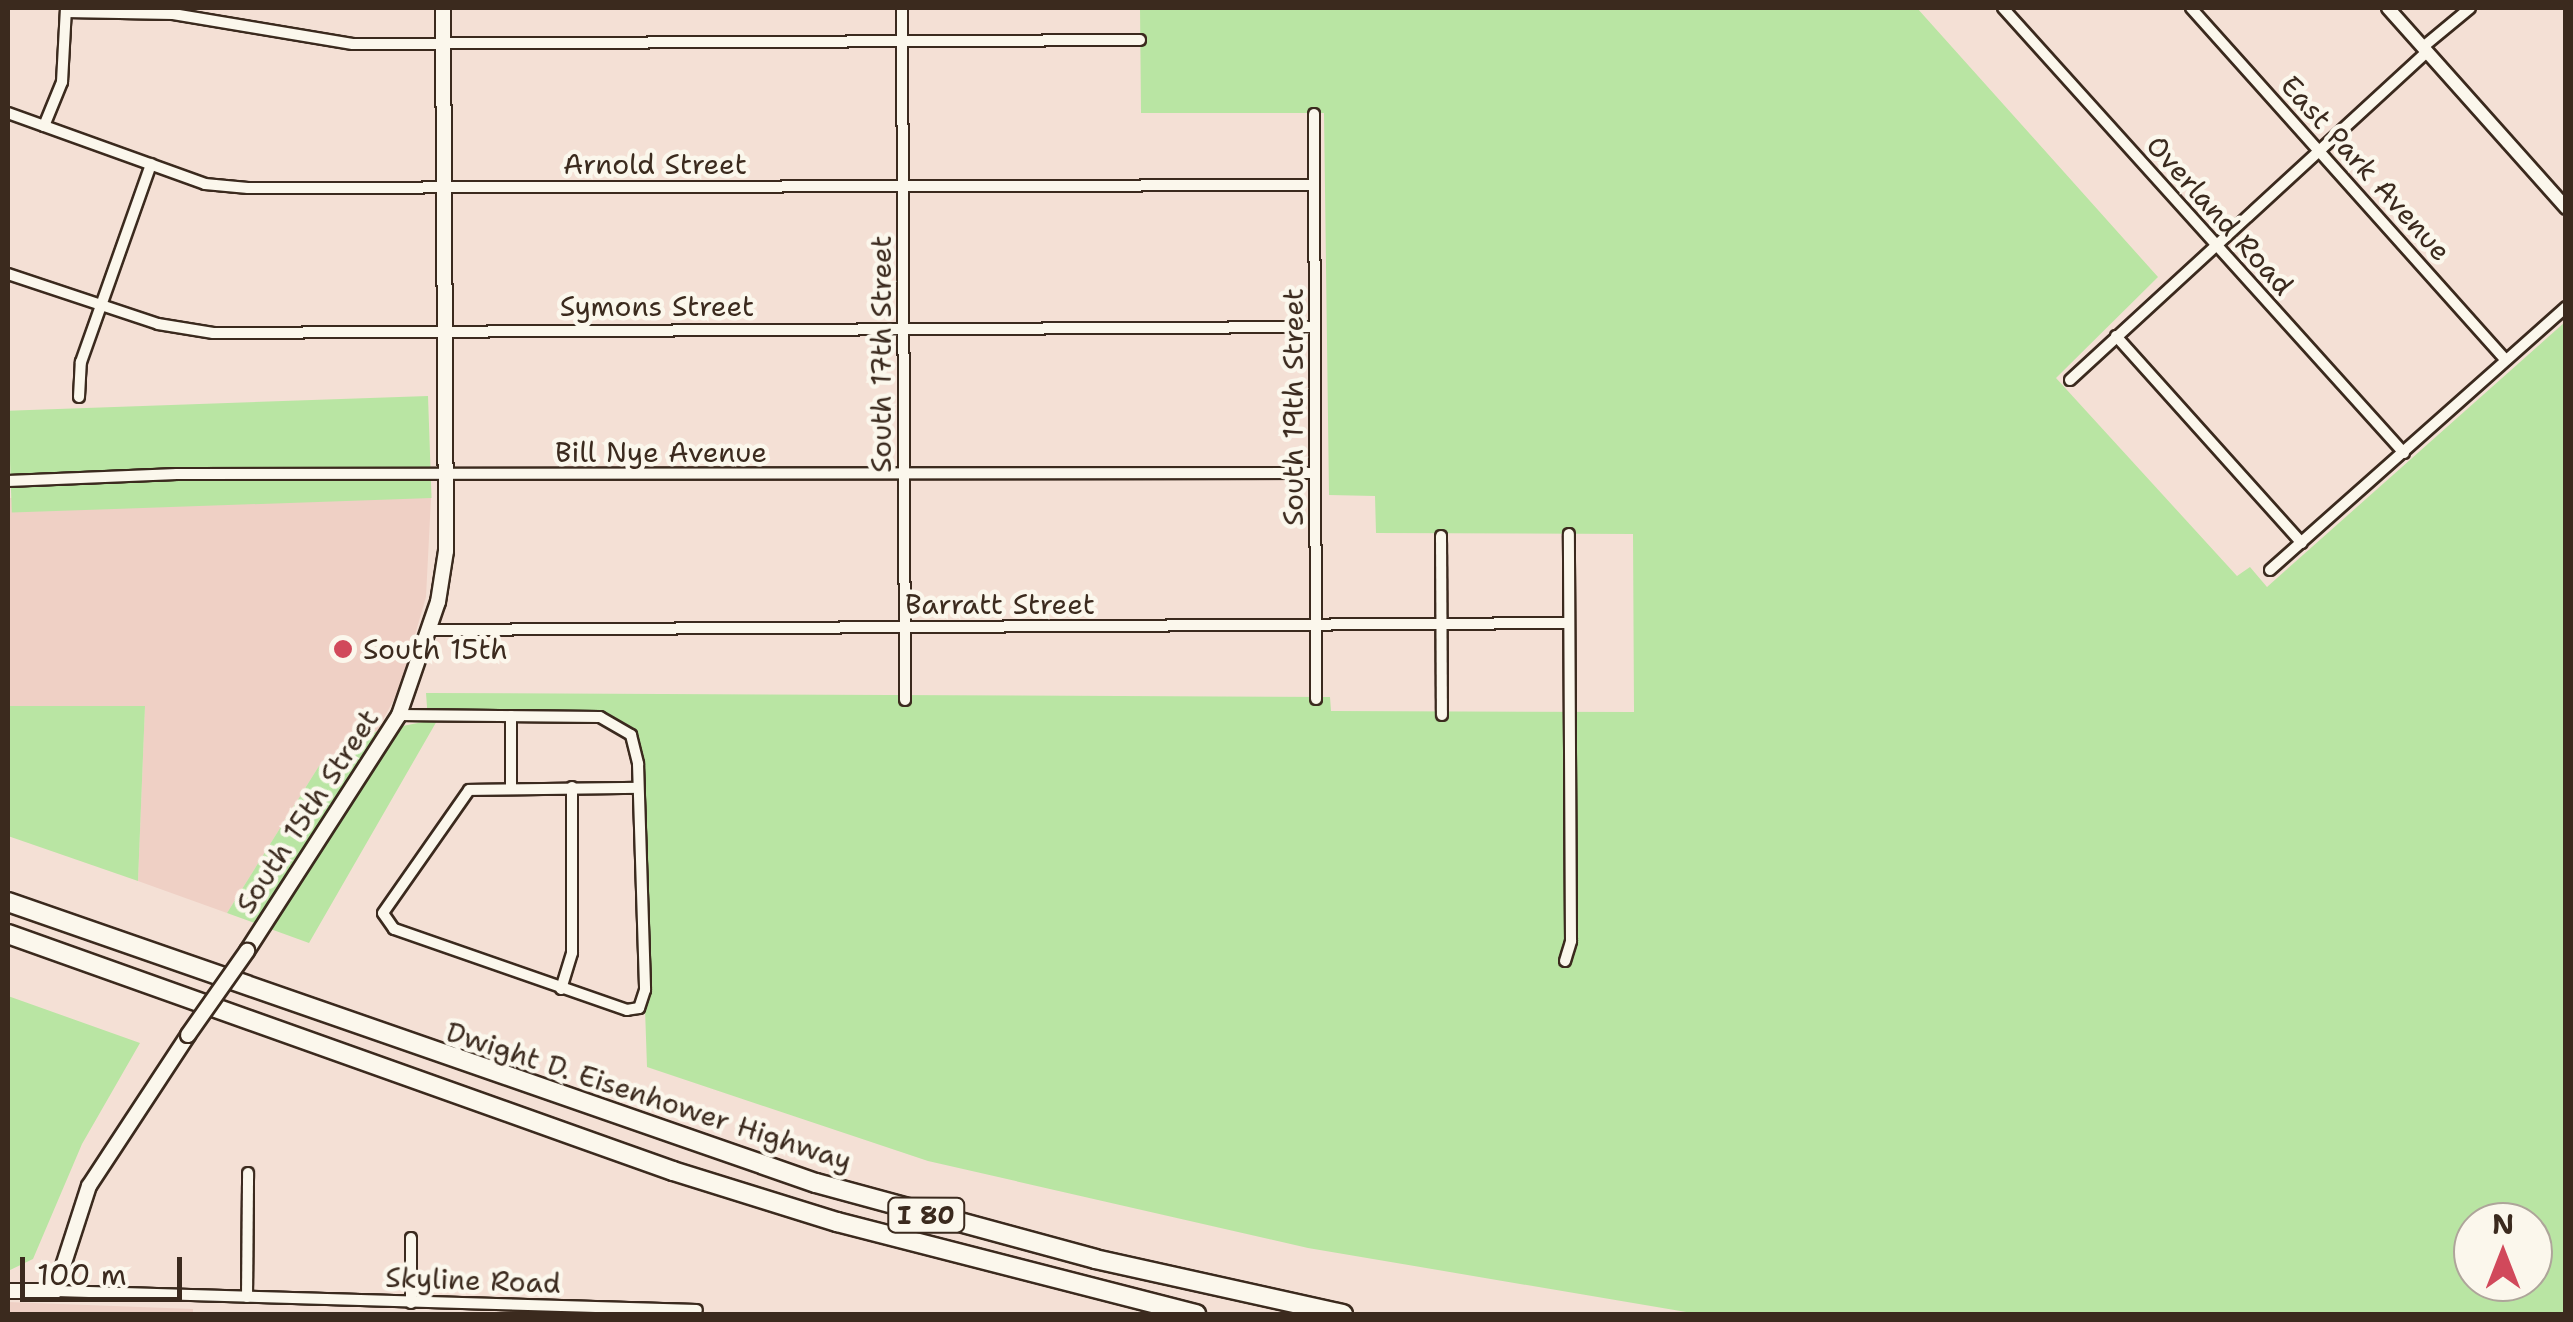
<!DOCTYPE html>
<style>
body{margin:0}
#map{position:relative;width:2573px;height:1322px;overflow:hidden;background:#f4e0d5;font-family:"Shantell Sans",sans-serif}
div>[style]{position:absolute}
.built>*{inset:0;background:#efd0c5}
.green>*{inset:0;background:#b9e5a3;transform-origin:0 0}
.roads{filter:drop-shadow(2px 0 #3b2a1e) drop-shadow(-2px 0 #3b2a1e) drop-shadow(0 2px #3b2a1e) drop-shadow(0 -2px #3b2a1e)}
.minor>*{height:10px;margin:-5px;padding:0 5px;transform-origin:5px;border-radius:5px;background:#fbf7ec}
.tertiary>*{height:12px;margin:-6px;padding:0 6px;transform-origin:6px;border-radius:6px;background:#fbf7ec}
.secondary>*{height:14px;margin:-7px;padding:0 7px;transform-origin:7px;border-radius:7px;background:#fbf7ec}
.motorway>*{height:18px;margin:-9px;padding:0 9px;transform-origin:9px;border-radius:9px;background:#fbf7ec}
.bridges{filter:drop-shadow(2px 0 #3b2a1e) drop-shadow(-2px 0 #3b2a1e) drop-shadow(0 2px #3b2a1e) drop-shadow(0 -2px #3b2a1e)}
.secondary-bridge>*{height:14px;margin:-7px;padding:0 7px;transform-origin:7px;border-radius:7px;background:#fbf7ec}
.dots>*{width:28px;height:28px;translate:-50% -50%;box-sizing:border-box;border:5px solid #fbf7ec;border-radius:50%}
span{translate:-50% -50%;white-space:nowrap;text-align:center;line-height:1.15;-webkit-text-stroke:9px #fbf7ec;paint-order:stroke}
.shield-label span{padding:2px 8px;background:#fbf7ec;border:2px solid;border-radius:8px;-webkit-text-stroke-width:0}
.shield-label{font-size:25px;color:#3b2a1e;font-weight:700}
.street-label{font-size:28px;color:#3b2a1e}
.poi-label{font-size:28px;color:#3b2a1e}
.left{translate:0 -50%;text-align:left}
.frame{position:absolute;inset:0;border:10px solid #3b2a1e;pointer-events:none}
.north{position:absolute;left:2453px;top:1202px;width:100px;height:100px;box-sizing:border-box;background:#fbf7ec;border:2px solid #aea59a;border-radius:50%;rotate:0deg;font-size:28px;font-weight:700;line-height:40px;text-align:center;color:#3b2a1e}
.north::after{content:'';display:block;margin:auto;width:35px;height:45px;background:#d1495b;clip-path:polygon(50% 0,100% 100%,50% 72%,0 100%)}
.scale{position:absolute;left:20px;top:1257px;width:162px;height:45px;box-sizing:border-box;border:5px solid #3b2a1e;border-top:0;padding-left:12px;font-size:30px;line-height:35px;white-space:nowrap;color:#3b2a1e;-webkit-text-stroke:8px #fbf7ec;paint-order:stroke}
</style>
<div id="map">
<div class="built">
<i style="clip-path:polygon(8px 498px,431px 498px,426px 597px,399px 690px,377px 731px,319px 766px,227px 913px,138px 881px,145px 706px,8px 706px)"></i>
<i style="clip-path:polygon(8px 1302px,193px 1309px,193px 1314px,8px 1314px)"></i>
</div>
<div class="green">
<i style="clip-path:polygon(evenodd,1140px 8px,1917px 8px,2158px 277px,2056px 378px,2237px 576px,2250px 567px,2267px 587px,2565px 322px,2565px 1314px,1698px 1314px,1308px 1248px,928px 1161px,647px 1067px,636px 746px,612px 721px,438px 719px,309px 943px,227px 913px,319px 766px,377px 731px,428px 721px,426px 693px,1330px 697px,1331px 711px,1634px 712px,1633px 534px,1376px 533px,1375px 496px,1329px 495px,1324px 113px,1141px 113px,1140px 8px,2473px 1222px,2533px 1222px,2533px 1282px,2473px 1282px,2473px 1222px)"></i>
<i style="left:428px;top:396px;width:102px;height:420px;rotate:88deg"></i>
<i style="clip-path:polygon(8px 706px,145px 706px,138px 881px,8px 836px)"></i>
<i style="clip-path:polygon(8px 996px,140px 1043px,82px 1144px,33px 1259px,8px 1271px)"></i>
</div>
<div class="roads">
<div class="minor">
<i style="left:902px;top:8px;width:692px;rotate:89.75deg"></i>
<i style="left:2003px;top:8px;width:599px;rotate:47.98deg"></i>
<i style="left:2191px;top:8px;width:472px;rotate:48.2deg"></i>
<i style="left:66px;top:12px;width:107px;rotate:1.1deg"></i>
<i style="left:173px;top:14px;width:182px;rotate:9.5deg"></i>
<i style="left:353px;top:44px;width:787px;rotate:-0.29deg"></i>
<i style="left:2423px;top:47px;width:61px;rotate:-39.7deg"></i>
<i style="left:8px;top:113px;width:209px;rotate:19.8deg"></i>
<i style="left:205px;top:184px;width:43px;rotate:5.3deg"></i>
<i style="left:248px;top:188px;width:1066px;rotate:-0.16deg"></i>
<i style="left:1314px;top:114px;width:585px;rotate:89.8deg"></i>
<i style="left:44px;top:126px;width:48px;rotate:-67.8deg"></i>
<i style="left:62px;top:82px;width:74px;rotate:-86.9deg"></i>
<i style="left:8px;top:274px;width:158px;rotate:18.4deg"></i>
<i style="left:158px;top:324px;width:56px;rotate:9.3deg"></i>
<i style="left:213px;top:333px;width:1102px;rotate:-0.31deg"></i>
<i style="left:2116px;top:336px;width:278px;rotate:48.1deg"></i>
<i style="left:2070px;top:380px;width:485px;rotate:-42.6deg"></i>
<i style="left:79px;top:397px;width:35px;rotate:-87deg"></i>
<i style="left:81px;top:362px;width:210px;rotate:-70.5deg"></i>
<i style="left:8px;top:481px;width:169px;rotate:-2.4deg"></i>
<i style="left:177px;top:474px;width:1138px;rotate:-0.05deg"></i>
<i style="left:1441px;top:536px;width:179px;rotate:89.7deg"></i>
<i style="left:2270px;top:570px;width:396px;rotate:-41.6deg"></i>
<i style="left:432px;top:630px;width:1137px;rotate:-0.35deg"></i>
<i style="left:399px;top:715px;width:201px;rotate:0.6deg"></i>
<i style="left:600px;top:717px;width:36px;rotate:30deg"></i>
<i style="left:631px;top:735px;width:30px;rotate:76deg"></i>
<i style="left:638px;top:764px;width:226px;rotate:88.2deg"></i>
<i style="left:645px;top:990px;width:19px;rotate:108deg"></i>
<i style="left:639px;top:1008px;width:12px;rotate:171deg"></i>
<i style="left:627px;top:1010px;width:247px;rotate:-160.8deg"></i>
<i style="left:394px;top:929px;width:19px;rotate:-125deg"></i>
<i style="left:383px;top:913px;width:150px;rotate:-55deg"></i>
<i style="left:469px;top:790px;width:169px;rotate:-0.7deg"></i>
<i style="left:511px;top:716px;width:70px;rotate:90deg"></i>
<i style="left:1565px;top:961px;width:21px;rotate:-73deg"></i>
<i style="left:1571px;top:941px;width:407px;rotate:-90.3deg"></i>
<i style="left:561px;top:989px;width:38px;rotate:-73deg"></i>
<i style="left:572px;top:953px;width:166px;rotate:-90deg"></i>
<i style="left:55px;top:1291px;width:642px;rotate:1.7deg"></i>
<i style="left:247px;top:1297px;width:124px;rotate:-89.5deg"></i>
<i style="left:411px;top:1303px;width:65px;rotate:-90deg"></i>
</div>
<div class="tertiary">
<i style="left:2388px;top:8px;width:268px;rotate:48.3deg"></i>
</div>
<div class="secondary">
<i style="left:247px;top:951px;width:281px;rotate:-57.2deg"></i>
<i style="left:399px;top:715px;width:120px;rotate:-71deg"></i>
<i style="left:438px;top:602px;width:52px;rotate:-81.1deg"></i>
<i style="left:446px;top:551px;width:543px;rotate:-90.32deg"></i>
<i style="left:8px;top:1291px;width:47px"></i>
<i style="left:55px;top:1291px;width:110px;rotate:-72.1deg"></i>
<i style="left:89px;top:1186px;width:181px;rotate:-56.7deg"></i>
</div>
<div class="motorway">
<i style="left:8px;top:902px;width:855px;rotate:19.18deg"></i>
<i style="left:816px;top:1183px;width:289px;rotate:15.2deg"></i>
<i style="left:1095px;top:1259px;width:254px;rotate:12.5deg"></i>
<i style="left:8px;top:934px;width:706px;rotate:19.62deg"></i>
<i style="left:673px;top:1171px;width:172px;rotate:17.3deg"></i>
<i style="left:837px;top:1222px;width:371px;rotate:14.4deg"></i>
</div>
</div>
<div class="bridges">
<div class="secondary-bridge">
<i style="left:188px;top:1035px;width:103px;rotate:-54.9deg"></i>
</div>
</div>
<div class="dots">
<i style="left:343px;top:649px;background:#d1495b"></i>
</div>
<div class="shield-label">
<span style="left:926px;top:1215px">I 80</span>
</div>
<div class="street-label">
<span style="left:655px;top:164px">Arnold Street</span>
<span style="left:2366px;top:168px;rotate:48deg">East Park Avenue</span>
<span style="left:2220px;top:215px;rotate:48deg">Overland Road</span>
<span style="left:657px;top:306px">Symons Street</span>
<span style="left:881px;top:354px;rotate:-90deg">South 17th Street</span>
<span style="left:1293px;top:407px;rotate:-90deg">South 19th Street</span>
<span style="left:661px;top:452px">Bill Nye Avenue</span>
<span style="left:1000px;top:604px">Barratt Street</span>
<span style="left:307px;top:811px;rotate:-57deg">South 15th Street</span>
<span style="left:649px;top:1096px;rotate:18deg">Dwight D. Eisenhower Highway</span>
<span style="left:473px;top:1280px;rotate:2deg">Skyline Road</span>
</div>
<div class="poi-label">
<span class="left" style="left:363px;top:649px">South 15th</span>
</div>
<div class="frame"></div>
<div class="north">N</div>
<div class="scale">100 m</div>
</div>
